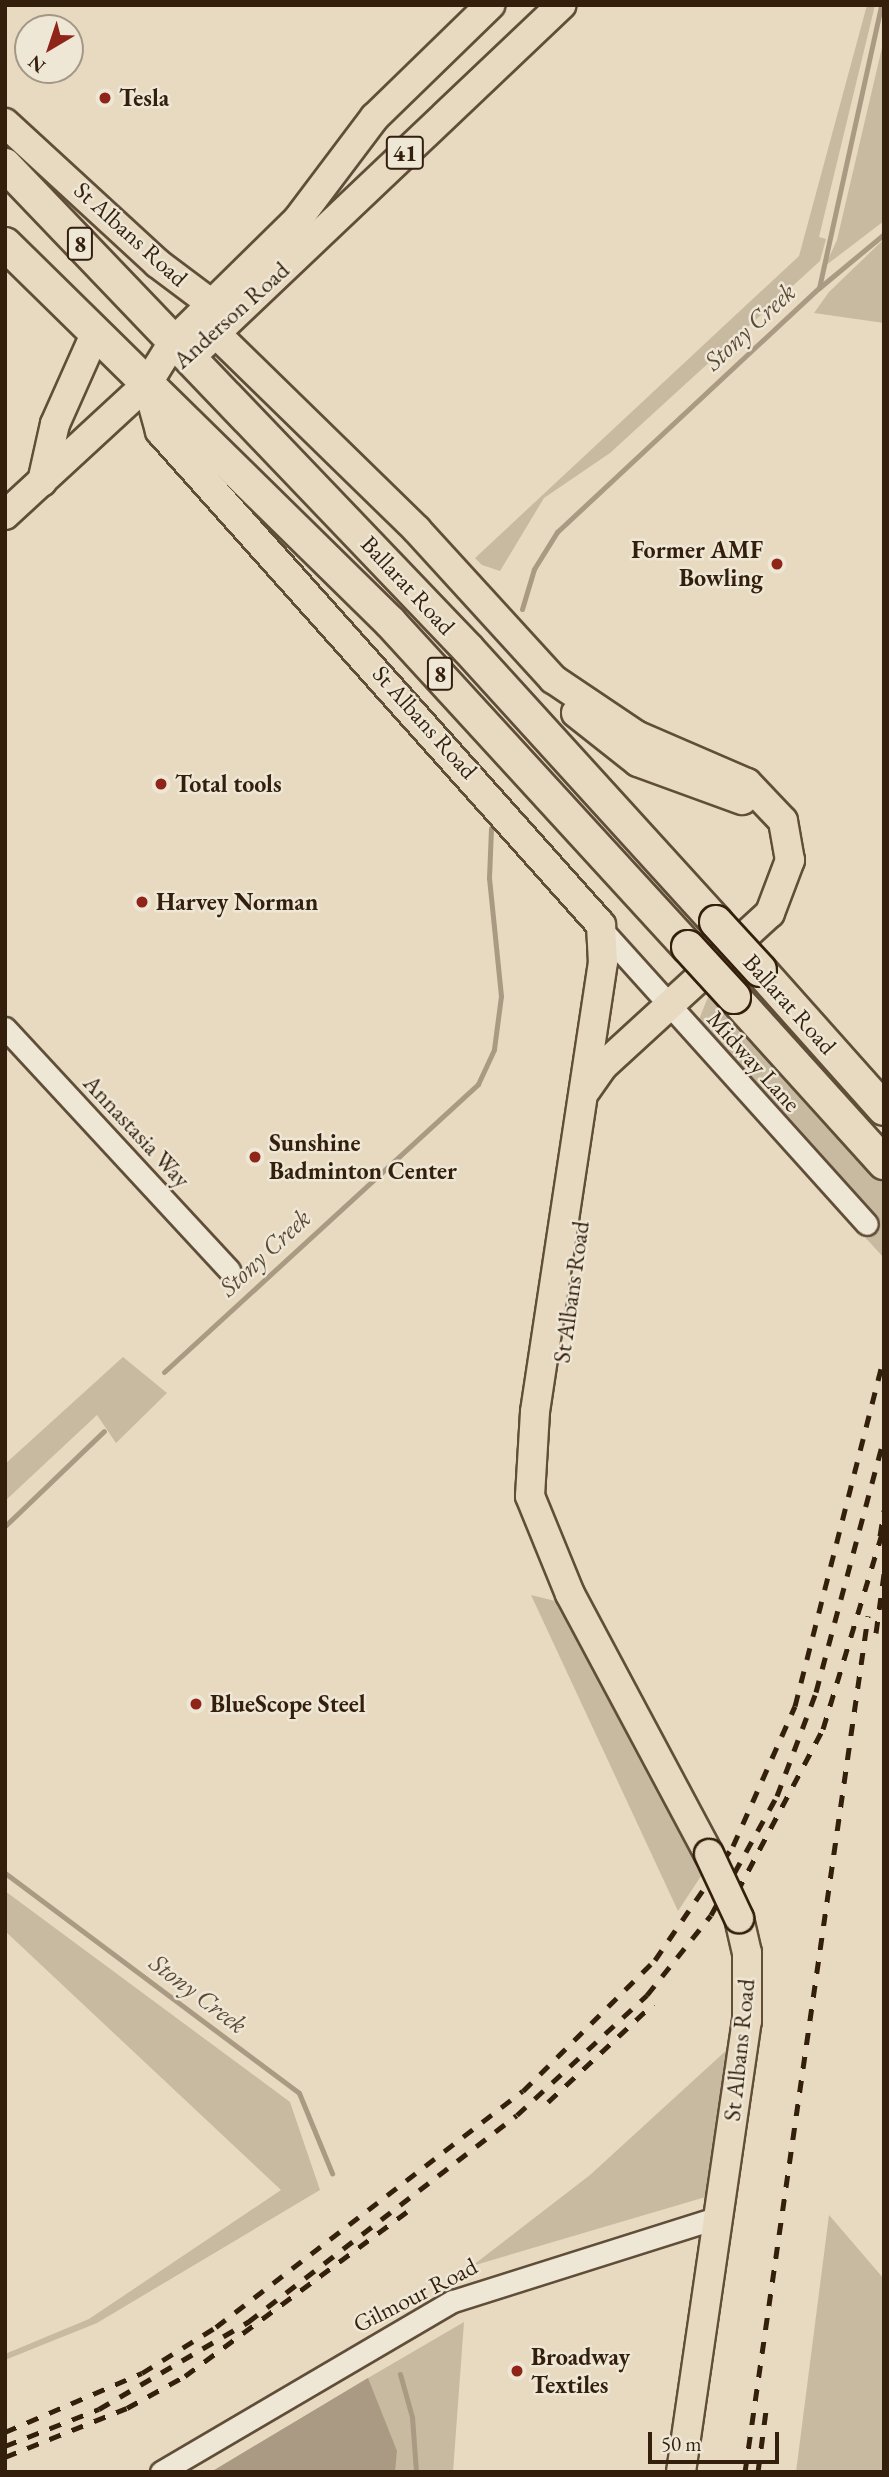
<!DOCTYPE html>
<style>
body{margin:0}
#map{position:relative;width:889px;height:2477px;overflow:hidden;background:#e7dac0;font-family:"EB Garamond",serif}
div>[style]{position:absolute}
.green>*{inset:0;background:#c8baa1}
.water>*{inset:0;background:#aa9a83}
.stream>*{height:5px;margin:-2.5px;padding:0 2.5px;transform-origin:2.5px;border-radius:2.5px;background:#aa9a83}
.roads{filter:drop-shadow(2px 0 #604e39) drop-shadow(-2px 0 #604e39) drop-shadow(0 2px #604e39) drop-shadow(0 -2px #604e39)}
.minor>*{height:21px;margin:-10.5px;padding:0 10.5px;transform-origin:10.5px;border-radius:10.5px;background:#efe7d6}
.major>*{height:28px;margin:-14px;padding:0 14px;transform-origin:14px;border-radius:14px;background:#e7dac0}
.highway>*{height:32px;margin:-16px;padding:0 16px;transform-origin:16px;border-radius:16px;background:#e7dac0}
.rail>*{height:5px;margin-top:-2.5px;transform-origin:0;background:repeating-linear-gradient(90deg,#331f0c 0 12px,transparent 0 24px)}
.bridges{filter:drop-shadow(2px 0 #331f0c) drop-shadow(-2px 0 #331f0c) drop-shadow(0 2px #331f0c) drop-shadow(0 -2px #331f0c)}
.major-bridge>*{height:28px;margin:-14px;padding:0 14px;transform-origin:14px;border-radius:14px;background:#e7dac0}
.highway-bridge>*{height:32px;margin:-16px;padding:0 16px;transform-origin:16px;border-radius:16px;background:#e7dac0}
.dots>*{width:19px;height:19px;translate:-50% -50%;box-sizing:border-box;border:4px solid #efe7d6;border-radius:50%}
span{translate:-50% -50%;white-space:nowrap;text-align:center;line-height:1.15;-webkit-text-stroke:5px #efe7d6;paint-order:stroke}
.shield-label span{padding:2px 5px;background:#efe7d6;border:2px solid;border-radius:5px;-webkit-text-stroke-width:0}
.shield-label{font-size:23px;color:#331f0c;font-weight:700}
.poi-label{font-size:24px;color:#331f0c;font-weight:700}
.left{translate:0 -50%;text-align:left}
.right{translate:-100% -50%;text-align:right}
.street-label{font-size:24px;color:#331f0c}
.water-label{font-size:26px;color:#5d4a36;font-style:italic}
.frame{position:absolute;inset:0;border:7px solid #331f0c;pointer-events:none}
.north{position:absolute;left:14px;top:14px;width:70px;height:70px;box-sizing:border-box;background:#efe7d6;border:2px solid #a49785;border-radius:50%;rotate:219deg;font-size:19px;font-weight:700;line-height:28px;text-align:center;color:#331f0c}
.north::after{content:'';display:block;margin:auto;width:24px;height:32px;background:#8f2418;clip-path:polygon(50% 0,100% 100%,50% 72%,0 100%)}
.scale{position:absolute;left:648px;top:2432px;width:131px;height:32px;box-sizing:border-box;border:4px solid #331f0c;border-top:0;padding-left:9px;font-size:21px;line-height:24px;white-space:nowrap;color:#331f0c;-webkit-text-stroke:5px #efe7d6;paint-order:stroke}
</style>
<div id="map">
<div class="green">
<i style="clip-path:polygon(867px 5px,875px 5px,819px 237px,826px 239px,820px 261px,610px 453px,544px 498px,500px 571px,482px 565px,475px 558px,799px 256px)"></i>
<i style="clip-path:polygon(884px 39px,884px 221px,825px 266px,837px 240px)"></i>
<i style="clip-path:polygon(884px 239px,884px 323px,814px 313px,829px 292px)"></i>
<i style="clip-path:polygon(710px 992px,884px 1182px,884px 1258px,862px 1234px,868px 1227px,698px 1022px)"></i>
<i style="clip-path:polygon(123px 1357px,167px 1393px,116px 1443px,97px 1415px,5px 1501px,5px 1464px)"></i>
<i style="clip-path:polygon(531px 1595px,559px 1602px,705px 1870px,678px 1911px)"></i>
<i style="clip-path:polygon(5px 1891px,290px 2102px,320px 2190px,97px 2323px,5px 2360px,5px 2354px,89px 2319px,281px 2190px,5px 1931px)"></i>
<i style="clip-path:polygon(730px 2047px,709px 2196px,472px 2266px,590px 2175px)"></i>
<i style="clip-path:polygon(829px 2215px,884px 2279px,884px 2472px,796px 2472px)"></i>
<i style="clip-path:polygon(464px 2322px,453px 2472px,211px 2472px,368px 2378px)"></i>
</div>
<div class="water">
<i style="clip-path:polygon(368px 2378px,397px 2451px,395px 2472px,211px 2472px)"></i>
</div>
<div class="stream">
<i style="left:819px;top:288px;width:85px;rotate:-39.7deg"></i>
<i style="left:522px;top:609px;width:42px;rotate:-73.3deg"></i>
<i style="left:534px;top:569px;width:44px;rotate:-58.1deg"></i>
<i style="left:557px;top:532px;width:358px;rotate:-43deg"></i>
<i style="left:819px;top:288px;width:290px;rotate:-77.6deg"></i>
<i style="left:164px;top:1372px;width:426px;rotate:-42.5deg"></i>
<i style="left:478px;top:1084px;width:38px;rotate:-65deg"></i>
<i style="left:494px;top:1049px;width:53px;rotate:-82.5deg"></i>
<i style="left:501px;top:996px;width:119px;rotate:-95.8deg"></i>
<i style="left:489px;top:878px;width:50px;rotate:-87.7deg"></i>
<i style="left:5px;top:1526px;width:137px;rotate:-43.8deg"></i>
<i style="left:5px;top:1873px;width:367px;rotate:36.8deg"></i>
<i style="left:299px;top:2093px;width:87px;rotate:67.6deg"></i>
<i style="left:400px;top:2374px;width:45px;rotate:74.4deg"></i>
<i style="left:412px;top:2417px;width:55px;rotate:85.8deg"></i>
</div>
<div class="roads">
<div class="minor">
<i style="left:603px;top:931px;width:394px;rotate:48deg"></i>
<i style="left:5px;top:1028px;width:330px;rotate:47.2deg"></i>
<i style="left:161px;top:2472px;width:338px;rotate:-30.4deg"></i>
<i style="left:453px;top:2301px;width:276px;rotate:-17.5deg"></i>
</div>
<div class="major">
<i style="left:5px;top:123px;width:207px;rotate:42.6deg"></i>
<i style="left:157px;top:263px;width:85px;rotate:36.9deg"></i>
<i style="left:199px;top:317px;width:305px;rotate:44.3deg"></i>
<i style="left:417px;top:530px;width:202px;rotate:47.6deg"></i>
<i style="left:553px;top:679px;width:100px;rotate:34deg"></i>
<i style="left:636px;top:735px;width:121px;rotate:23.4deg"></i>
<i style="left:747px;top:783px;width:52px;rotate:46.5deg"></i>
<i style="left:783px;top:821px;width:40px;rotate:80deg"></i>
<i style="left:790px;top:860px;width:57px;rotate:110.7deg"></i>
<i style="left:770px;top:913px;width:226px;rotate:137.5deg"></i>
<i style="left:603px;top:1066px;width:29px;rotate:125deg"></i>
<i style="left:201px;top:347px;width:497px;rotate:-43.5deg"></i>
<i style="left:147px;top:384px;width:49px;rotate:74.5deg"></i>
<i style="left:160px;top:431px;width:662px;rotate:48.24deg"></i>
<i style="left:601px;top:925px;width:37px;rotate:87deg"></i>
<i style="left:603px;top:962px;width:455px;rotate:98.6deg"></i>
<i style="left:535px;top:1412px;width:84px;rotate:93.4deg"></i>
<i style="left:530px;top:1496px;width:106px;rotate:67.8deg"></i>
<i style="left:570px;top:1594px;width:295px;rotate:61.9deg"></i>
<i style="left:42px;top:482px;width:59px;rotate:-77.4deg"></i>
<i style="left:55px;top:424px;width:101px;rotate:-66deg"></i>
<i style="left:5px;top:515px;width:193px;rotate:-42.7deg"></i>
<i style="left:147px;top:384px;width:49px;rotate:-58.2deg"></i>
<i style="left:173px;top:342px;width:175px;rotate:-44.5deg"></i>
<i style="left:298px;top:219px;width:128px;rotate:-53deg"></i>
<i style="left:375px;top:117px;width:161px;rotate:-44.2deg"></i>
<i style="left:576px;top:713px;width:79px;rotate:38.3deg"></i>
<i style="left:638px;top:762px;width:111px;rotate:20.1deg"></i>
<i style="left:681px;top:2472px;width:456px;rotate:-81.7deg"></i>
<i style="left:747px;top:2021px;width:68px;rotate:-90deg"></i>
<i style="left:747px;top:1953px;width:36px;rotate:-103deg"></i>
</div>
<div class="highway">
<i style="left:5px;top:165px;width:670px;rotate:46.27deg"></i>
<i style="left:468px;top:649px;width:369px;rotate:47.7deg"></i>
<i style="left:5px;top:244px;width:540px;rotate:44.47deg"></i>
<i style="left:390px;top:622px;width:441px;rotate:47.5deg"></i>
<i style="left:760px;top:970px;width:186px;rotate:48.3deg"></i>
<i style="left:734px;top:997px;width:224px;rotate:47.9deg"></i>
</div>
</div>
<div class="rail">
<i style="left:880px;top:1536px;width:26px;rotate:-81deg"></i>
<i style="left:876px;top:1633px;width:60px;rotate:-82.3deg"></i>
<i style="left:737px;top:1892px;width:184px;rotate:-62.2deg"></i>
<i style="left:823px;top:1729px;width:211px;rotate:-73.2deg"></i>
<i style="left:548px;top:2102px;width:144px;rotate:-43deg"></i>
<i style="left:5px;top:2432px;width:149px;rotate:-23.3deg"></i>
<i style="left:142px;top:2373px;width:87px;rotate:-31.9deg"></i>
<i style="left:216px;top:2327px;width:387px;rotate:-37.6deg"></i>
<i style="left:523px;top:2091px;width:186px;rotate:-44.8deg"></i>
<i style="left:655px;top:1960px;width:138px;rotate:-55.6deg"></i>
<i style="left:733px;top:1846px;width:153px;rotate:-66.1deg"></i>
<i style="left:795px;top:1706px;width:360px;rotate:-75.7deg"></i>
<i style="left:5px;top:2446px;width:101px;rotate:-21.5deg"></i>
<i style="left:99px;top:2409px;width:173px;rotate:-30.3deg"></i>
<i style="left:248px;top:2322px;width:339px;rotate:-37.6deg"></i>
<i style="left:517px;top:2115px;width:177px;rotate:-42.7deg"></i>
<i style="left:647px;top:1995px;width:102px;rotate:-51.3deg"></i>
<i style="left:711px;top:1915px;width:136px;rotate:-61deg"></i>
<i style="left:777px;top:1796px;width:111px;rotate:-69.4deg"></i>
<i style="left:816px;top:1692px;width:263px;rotate:-75deg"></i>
<i style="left:5px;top:2457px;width:131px;rotate:-21.9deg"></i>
<i style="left:127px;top:2408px;width:66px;rotate:-28.9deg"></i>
<i style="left:185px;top:2376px;width:276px;rotate:-36.5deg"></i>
<i style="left:745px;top:2472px;width:865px;rotate:-81.82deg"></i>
<i style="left:758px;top:2472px;width:70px;rotate:-82.6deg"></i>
</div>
<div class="bridges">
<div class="major-bridge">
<i style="left:709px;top:1854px;width:71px;rotate:64.9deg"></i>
</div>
<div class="highway-bridge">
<i style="left:716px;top:922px;width:65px;rotate:47.5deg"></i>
<i style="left:688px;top:947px;width:68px;rotate:47.4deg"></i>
</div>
</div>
<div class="dots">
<i style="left:105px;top:98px;background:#8f2418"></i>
<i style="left:777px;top:564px;background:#8f2418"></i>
<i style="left:161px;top:784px;background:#8f2418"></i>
<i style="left:142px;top:902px;background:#8f2418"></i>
<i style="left:255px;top:1157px;background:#8f2418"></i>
<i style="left:196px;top:1704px;background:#8f2418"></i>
<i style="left:517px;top:2371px;background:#8f2418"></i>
</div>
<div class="shield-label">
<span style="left:405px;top:153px">41</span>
<span style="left:80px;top:244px">8</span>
<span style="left:440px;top:674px">8</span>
</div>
<div class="poi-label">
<span class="left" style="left:119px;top:98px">Tesla</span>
<span class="right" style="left:763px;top:564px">Former AMF<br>Bowling</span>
<span class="left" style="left:175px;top:784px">Total tools</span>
<span class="left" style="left:156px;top:902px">Harvey Norman</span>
<span class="left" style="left:269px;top:1157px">Sunshine<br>Badminton Center</span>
<span class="left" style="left:210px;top:1704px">BlueScope Steel</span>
<span class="left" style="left:531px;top:2371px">Broadway<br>Textiles</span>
</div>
<div class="street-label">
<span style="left:131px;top:234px;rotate:42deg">St Albans Road</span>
<span style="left:231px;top:315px;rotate:-42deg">Anderson Road</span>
<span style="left:408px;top:585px;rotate:47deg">Ballarat Road</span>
<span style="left:425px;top:722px;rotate:48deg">St Albans Road</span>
<span style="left:790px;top:1004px;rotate:48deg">Ballarat Road</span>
<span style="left:754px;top:1061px;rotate:48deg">Midway Lane</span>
<span style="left:137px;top:1131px;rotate:47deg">Annastasia Way</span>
<span style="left:571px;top:1292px;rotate:-82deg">St Albans Road</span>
<span style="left:739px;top:2050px;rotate:-84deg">St Albans Road</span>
<span style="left:415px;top:2295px;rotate:-27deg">Gilmour Road</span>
</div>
<div class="water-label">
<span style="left:750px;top:327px;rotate:-43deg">Stony Creek</span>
<span style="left:265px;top:1253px;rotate:-43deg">Stony Creek</span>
<span style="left:198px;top:1994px;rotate:37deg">Stony Creek</span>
</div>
<div class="frame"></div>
<div class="north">N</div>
<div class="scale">50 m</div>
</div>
